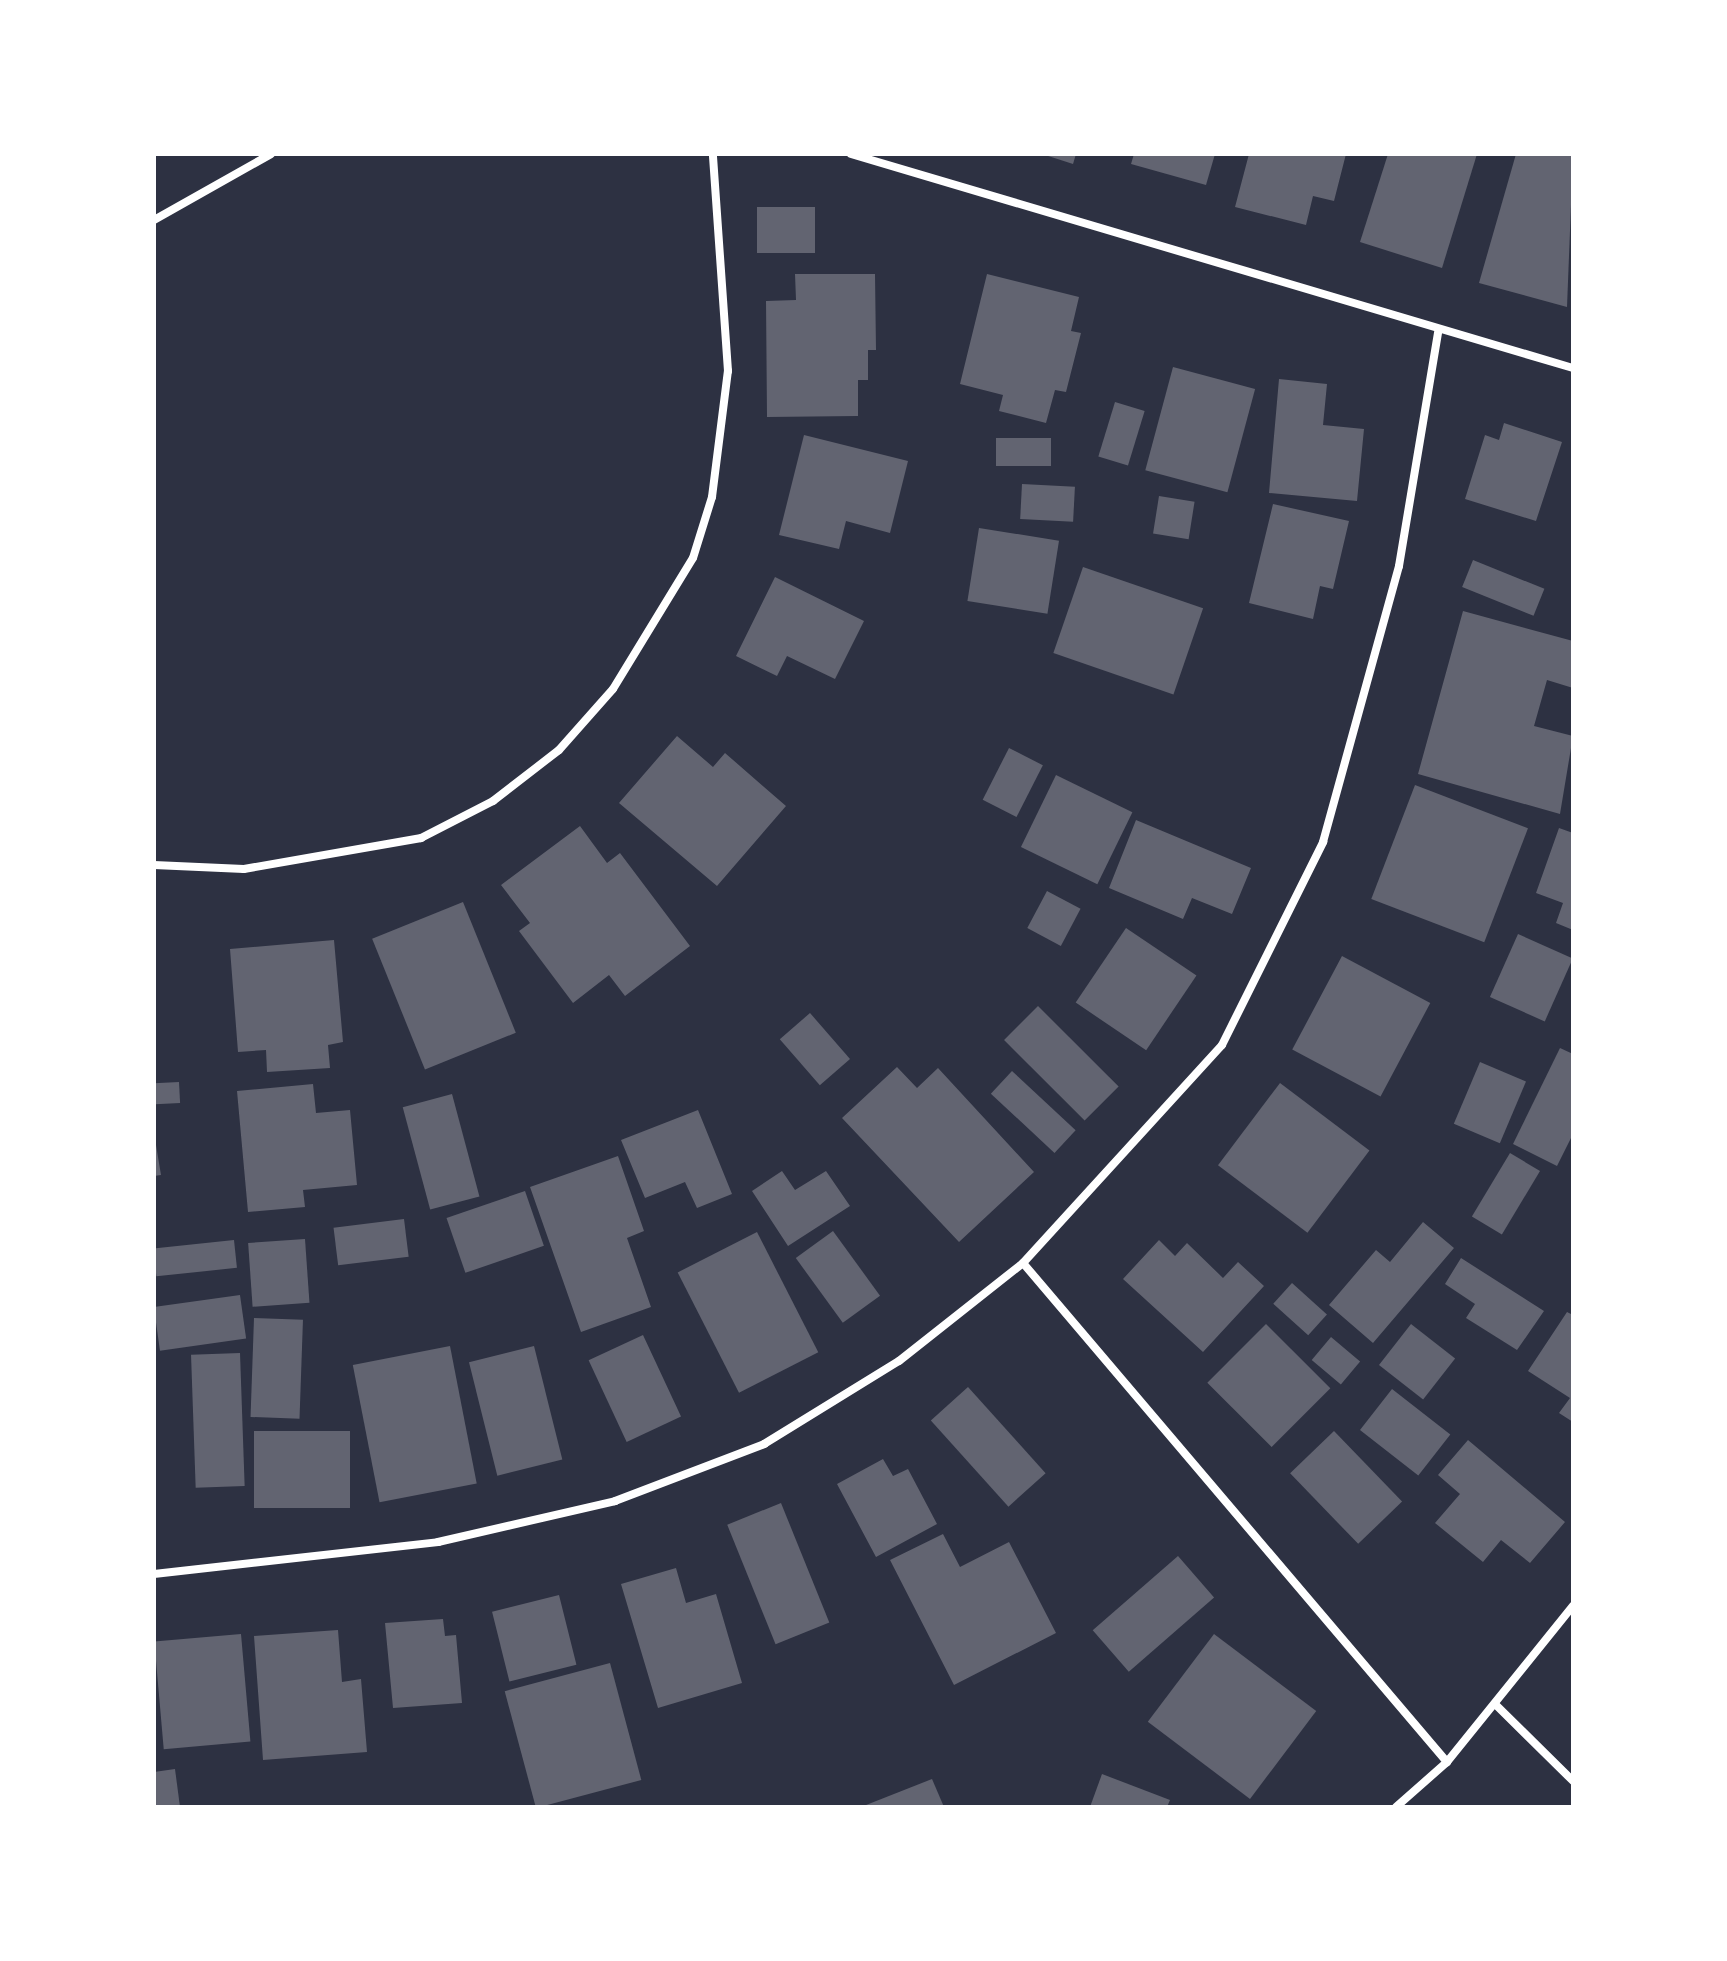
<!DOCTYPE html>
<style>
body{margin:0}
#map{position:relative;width:1727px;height:1961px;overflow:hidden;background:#2d3142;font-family:Arial,sans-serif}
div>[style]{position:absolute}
.building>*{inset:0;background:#626471;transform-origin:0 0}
.minor>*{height:8px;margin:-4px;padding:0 4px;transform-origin:4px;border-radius:4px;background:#fff}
span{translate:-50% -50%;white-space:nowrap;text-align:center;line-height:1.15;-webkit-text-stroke:8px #fff;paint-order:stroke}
.frame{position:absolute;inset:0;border:156px solid #fff;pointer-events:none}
</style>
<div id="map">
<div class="building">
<i style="clip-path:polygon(1042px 154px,1076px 154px,1073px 164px)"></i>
<i style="clip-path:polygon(1134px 154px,1215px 154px,1206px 185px,1131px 164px)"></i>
<i style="clip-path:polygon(1249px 154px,1346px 154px,1334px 201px,1313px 196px,1306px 225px,1235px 207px)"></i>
<i style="clip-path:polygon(1388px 154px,1477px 154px,1442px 268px,1360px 242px)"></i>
<i style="clip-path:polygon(1516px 154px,1573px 154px,1567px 307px,1479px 283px)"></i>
<i style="left:815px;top:207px;width:46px;height:58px;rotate:90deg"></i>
<i style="clip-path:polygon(795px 274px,875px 274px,876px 350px,868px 350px,868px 380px,858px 380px,858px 416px,767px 417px,766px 301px,796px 300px)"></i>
<i style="clip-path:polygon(987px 274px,1079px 297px,1071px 331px,1081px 333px,1066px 392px,1055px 390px,1046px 423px,999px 411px,1003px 395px,960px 384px)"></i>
<i style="left:1173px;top:367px;width:85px;height:107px;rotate:15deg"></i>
<i style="clip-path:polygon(1279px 379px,1327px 384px,1323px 425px,1364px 429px,1357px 501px,1269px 493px)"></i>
<i style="left:1115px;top:402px;width:31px;height:57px;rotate:17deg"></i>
<i style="clip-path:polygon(1504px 423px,1562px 442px,1536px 521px,1465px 499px,1485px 435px,1499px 440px)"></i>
<i style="clip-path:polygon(804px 435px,908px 461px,890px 533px,846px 521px,839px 549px,779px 535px)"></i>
<i style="left:996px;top:438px;width:55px;height:28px"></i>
<i style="left:1022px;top:484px;width:53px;height:35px;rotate:3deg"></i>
<i style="left:1159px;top:496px;width:36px;height:38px;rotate:9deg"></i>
<i style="clip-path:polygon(1273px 504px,1349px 521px,1333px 589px,1320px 586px,1313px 619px,1249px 603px)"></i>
<i style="left:979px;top:528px;width:81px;height:74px;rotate:9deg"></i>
<i style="left:1473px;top:560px;width:77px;height:29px;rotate:22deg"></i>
<i style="left:1083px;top:567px;width:127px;height:91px;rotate:19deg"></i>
<i style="clip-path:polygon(775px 577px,864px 621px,835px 679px,787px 656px,777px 676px,736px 656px)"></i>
<i style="clip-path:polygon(1463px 611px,1573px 641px,1573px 688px,1547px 680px,1534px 726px,1573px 736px,1560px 814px,1418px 774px)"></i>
<i style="clip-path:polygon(677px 736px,713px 767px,725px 753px,786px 806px,717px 886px,619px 803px)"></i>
<i style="left:1009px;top:748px;width:38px;height:58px;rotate:27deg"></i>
<i style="left:1056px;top:775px;width:85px;height:80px;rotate:26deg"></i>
<i style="left:1415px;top:785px;width:121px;height:122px;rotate:21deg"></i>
<i style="clip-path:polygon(1136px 820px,1251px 868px,1232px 914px,1192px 898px,1183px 919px,1109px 888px)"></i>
<i style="clip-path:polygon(580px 826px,607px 863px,620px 853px,690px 946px,625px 996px,609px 975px,573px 1003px,519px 931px,530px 923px,501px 885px)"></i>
<i style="clip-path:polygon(1559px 828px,1573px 833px,1573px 930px,1556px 923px,1563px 903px,1536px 893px)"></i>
<i style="left:1047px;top:891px;width:38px;height:42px;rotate:28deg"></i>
<i style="left:463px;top:902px;width:141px;height:98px;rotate:68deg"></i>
<i style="left:1126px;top:928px;width:85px;height:90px;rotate:34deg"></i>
<i style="left:1518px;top:934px;width:60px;height:69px;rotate:24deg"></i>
<i style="clip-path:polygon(334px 940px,343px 1042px,328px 1045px,330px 1068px,267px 1072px,266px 1050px,238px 1052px,230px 949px)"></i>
<i style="left:1342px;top:956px;width:100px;height:106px;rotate:28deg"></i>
<i style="left:1038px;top:1006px;width:114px;height:48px;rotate:45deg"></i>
<i style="left:810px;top:1013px;width:61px;height:40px;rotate:49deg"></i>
<i style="clip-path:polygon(1560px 1048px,1573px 1054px,1573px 1134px,1557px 1166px,1513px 1144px)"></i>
<i style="left:1480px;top:1062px;width:50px;height:67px;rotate:23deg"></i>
<i style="clip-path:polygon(897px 1067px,917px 1088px,938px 1068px,1034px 1172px,959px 1242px,842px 1118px)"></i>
<i style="left:1012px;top:1071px;width:87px;height:31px;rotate:43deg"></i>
<i style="left:179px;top:1082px;width:21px;height:25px;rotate:87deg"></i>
<i style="left:1280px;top:1083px;width:112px;height:103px;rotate:37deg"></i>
<i style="clip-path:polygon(313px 1084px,316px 1113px,350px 1110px,357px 1185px,303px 1190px,305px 1207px,248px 1212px,237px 1091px)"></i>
<i style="left:452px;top:1094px;width:106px;height:51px;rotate:75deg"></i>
<i style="clip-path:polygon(698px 1110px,732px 1194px,697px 1208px,685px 1182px,645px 1198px,621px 1140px)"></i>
<i style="clip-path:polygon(154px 1133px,161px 1175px,154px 1176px)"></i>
<i style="left:1510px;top:1153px;width:35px;height:74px;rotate:31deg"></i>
<i style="clip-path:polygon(618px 1156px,644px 1231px,627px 1238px,651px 1307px,581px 1332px,530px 1187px)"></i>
<i style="clip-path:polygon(782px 1171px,795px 1190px,826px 1171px,850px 1206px,788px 1246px,752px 1191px)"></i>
<i style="left:525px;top:1191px;width:58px;height:83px;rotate:71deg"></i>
<i style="left:404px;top:1219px;width:38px;height:71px;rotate:83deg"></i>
<i style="clip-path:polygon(1423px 1222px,1454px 1248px,1373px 1343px,1329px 1305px,1376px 1250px,1390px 1262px)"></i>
<i style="left:833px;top:1231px;width:80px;height:46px;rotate:54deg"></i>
<i style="left:757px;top:1232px;width:135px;height:89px;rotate:63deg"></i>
<i style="left:305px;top:1239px;width:64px;height:57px;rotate:86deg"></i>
<i style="left:234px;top:1240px;width:28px;height:81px;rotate:84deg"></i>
<i style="clip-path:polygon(1159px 1240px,1175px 1256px,1187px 1243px,1223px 1278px,1238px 1262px,1264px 1286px,1203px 1352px,1123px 1279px)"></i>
<i style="clip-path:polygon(1461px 1258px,1544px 1311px,1517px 1350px,1466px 1318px,1475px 1304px,1445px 1284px)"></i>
<i style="left:1292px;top:1283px;width:47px;height:28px;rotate:42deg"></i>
<i style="left:240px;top:1295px;width:44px;height:87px;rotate:82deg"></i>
<i style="clip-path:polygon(1567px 1312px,1573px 1315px,1573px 1422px,1559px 1413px,1570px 1398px,1528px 1371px)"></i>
<i style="left:254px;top:1318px;width:49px;height:99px;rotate:2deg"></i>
<i style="left:1266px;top:1324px;width:91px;height:83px;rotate:45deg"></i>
<i style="left:1411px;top:1324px;width:56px;height:52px;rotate:38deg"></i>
<i style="left:643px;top:1335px;width:90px;height:60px;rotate:65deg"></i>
<i style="left:1331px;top:1337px;width:38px;height:30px;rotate:40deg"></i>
<i style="left:450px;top:1346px;width:140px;height:99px;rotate:79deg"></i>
<i style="left:534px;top:1346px;width:117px;height:67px;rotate:76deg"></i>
<i style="left:240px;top:1353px;width:133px;height:49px;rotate:88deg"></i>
<i style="left:968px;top:1387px;width:116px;height:50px;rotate:48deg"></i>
<i style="left:1392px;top:1389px;width:74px;height:52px;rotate:38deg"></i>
<i style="left:254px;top:1431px;width:96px;height:77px"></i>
<i style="left:1334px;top:1431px;width:98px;height:61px;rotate:46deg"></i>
<i style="clip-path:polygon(1468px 1440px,1565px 1522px,1530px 1563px,1501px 1540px,1483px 1562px,1435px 1523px,1460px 1494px,1438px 1475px)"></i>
<i style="clip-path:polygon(883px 1459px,893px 1476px,908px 1469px,937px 1524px,876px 1557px,837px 1484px)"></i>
<i style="left:781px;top:1503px;width:129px;height:58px;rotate:68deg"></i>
<i style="clip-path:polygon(943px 1534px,960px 1567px,1009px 1542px,1056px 1633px,954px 1685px,890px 1560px)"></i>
<i style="left:1178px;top:1556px;width:55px;height:113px;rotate:49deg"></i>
<i style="clip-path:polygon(676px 1568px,686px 1603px,716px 1594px,742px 1683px,658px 1708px,621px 1584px)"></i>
<i style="left:559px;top:1595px;width:72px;height:69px;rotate:76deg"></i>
<i style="clip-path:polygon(443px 1619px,445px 1636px,456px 1635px,462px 1703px,393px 1708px,385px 1623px)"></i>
<i style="clip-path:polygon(338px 1630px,342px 1682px,361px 1679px,367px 1752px,263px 1760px,254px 1636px)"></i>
<i style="left:241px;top:1634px;width:108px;height:87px;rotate:85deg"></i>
<i style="left:1214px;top:1634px;width:128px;height:110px;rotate:37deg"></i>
<i style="left:610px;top:1663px;width:121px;height:109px;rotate:75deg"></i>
<i style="clip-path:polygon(175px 1769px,180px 1807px,154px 1807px,154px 1772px)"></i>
<i style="clip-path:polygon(1102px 1774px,1170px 1800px,1167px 1807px,1090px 1807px)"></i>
<i style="clip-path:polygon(932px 1779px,944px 1807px,861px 1807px)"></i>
</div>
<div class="minor">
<i style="left:851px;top:154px;width:753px;rotate:16.51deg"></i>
<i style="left:154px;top:220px;width:134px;rotate:-29.4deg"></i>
<i style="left:154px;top:865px;width:90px;rotate:2.5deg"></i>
<i style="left:244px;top:869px;width:180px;rotate:-9.9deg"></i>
<i style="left:421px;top:838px;width:81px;rotate:-27.2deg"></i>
<i style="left:493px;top:801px;width:83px;rotate:-37.7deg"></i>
<i style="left:559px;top:750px;width:81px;rotate:-48.5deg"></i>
<i style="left:613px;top:689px;width:153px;rotate:-58.6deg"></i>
<i style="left:693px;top:558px;width:64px;rotate:-72.7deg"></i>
<i style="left:712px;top:497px;width:127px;rotate:-82.8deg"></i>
<i style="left:728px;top:371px;width:218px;rotate:-94deg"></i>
<i style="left:1023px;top:1263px;width:655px;rotate:49.65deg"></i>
<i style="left:154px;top:1574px;width:286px;rotate:-6.4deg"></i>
<i style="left:438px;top:1542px;width:182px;rotate:-13deg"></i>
<i style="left:615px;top:1501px;width:160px;rotate:-20.9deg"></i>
<i style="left:764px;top:1444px;width:158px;rotate:-31.6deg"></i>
<i style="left:899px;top:1361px;width:158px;rotate:-38.3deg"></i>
<i style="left:1023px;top:1263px;width:295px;rotate:-47.6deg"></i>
<i style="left:1222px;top:1045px;width:227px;rotate:-63.5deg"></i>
<i style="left:1323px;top:842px;width:286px;rotate:-74.6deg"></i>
<i style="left:1399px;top:566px;width:237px;rotate:-80.5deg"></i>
<i style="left:1495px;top:1704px;width:110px;rotate:44.6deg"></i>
<i style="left:1396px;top:1807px;width:68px;rotate:-41.4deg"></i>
<i style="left:1447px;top:1762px;width:201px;rotate:-51.1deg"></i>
</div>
<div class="frame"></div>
</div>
